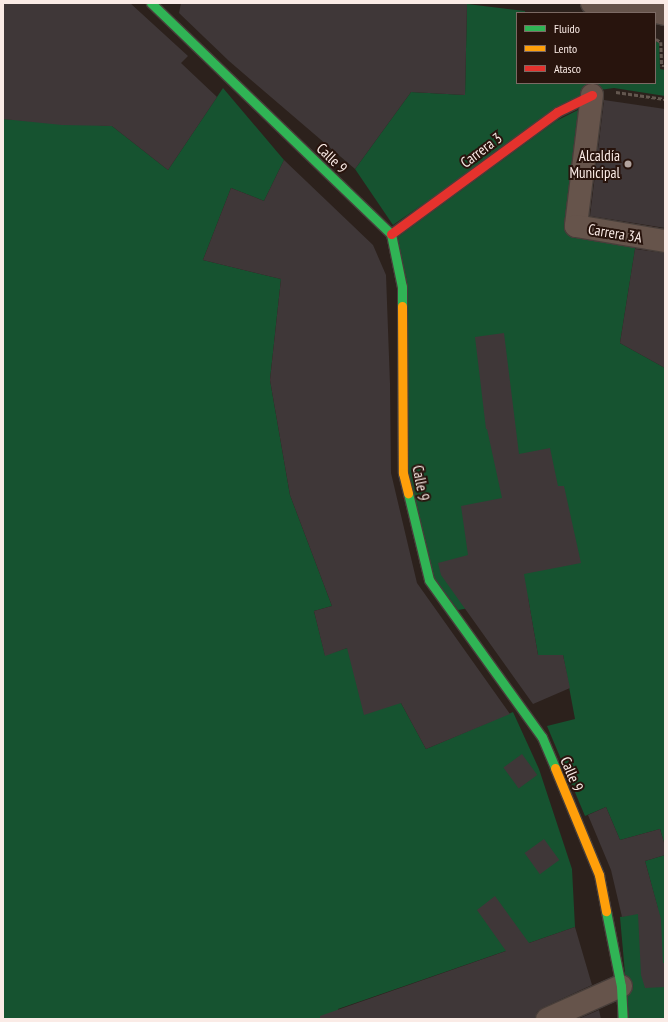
<!DOCTYPE html>
<meta charset="utf-8">
<style>
body{margin:0}
#map{position:relative;width:668px;height:1022px;overflow:hidden;background:#2c211c;font-family:"PT Sans Narrow",sans-serif}
div>[style]{position:absolute}
.green>*{inset:0;background:#165330}
.building>*{inset:0;background:#3f3738;transform-origin:0 0}
.path>*{height:2.5px;margin-top:-1.25px;transform-origin:0;background:repeating-linear-gradient(90deg,#63574f 0 4px,transparent 0 6px)}
.roads{filter:drop-shadow(1px 0 #473e3a) drop-shadow(-1px 0 #473e3a) drop-shadow(0 1px #473e3a) drop-shadow(0 -1px #473e3a)}
.street>*{height:22px;margin:-11px;padding:0 11px;transform-origin:11px;border-radius:11px;background:#66544b}
.fast>*{height:9px;margin:-4.5px;padding:0 4.5px;transform-origin:4.5px;border-radius:4.5px;background:#30b455}
.slow>*{height:9px;margin:-4.5px;padding:0 4.5px;transform-origin:4.5px;border-radius:4.5px;background:#ff9f0a}
.jam>*{height:9px;margin:-4.5px;padding:0 4.5px;transform-origin:4.5px;border-radius:4.5px;background:#e5322d}
.dots>*{width:11px;height:11px;translate:-50% -50%;box-sizing:border-box;border:2px solid #28140d;border-radius:50%}
span{translate:-50% -50%;white-space:nowrap;text-align:center;line-height:1.15;-webkit-text-stroke:4px #28140d;paint-order:stroke}
.street-label{font-size:15px;color:#faebe6}
.poi-label{font-size:15px;color:#faebe6}
.right{translate:-100% -50%;text-align:right}
.frame{position:absolute;inset:0;border:4px solid #faebe6;pointer-events:none}
.legend{position:absolute;left:516px;top:12px;width:140px;height:72px;box-sizing:border-box;background:#28140d;border:1px solid #7c6a64;margin:0;padding:5px 7px;list-style:none;font-size:12px;color:#faebe6}
.legend li{display:flex;align-items:center;gap:8px;height:20px}
.legend b{width:20px;border:1px solid #7c6a64}
</style>
<div id="map">
<div class="green">
<i style="clip-path:polygon(467px 4px,525px 11px,525px 13px,517px 13px,517px 83px,655px 83px,655px 41px,659px 43px,660px 69px,665px 70px,665px 96px,614px 88px,585px 92px,393px 225px,355px 169px,411px 92px,465px 95px)"></i>
<i style="clip-path:polygon(223px 88px,284px 160px,264px 201px,231px 188px,203px 260px,281px 279px,270px 380px,290px 495px,332px 606px,314px 611px,325px 655px,347px 648px,401px 703px,426px 749px,513px 712px,539px 769px,572px 869px,575px 927px,338px 1009px,340px 1019px,3px 1019px,3px 119px,112px 126px,168px 170px)"></i>
<i style="clip-path:polygon(586px 106px,571px 230px,636px 243px,620px 343px,665px 368px,665px 846px,660px 829px,620px 840px,606px 807px,585px 816px,547px 726px,575px 719px,563px 655px,538px 655px,528px 598px,458px 610px,433px 577px,408px 472px,398px 237px,556px 121px)"></i>
<i style="clip-path:polygon(665px 855px,665px 1019px,629px 1019px,620px 917px,658px 909px,645px 861px)"></i>
</div>
<div class="building">
<i style="clip-path:polygon(3px 3px,130px 3px,188px 56px,181px 63px,217px 97px,168px 170px,112px 126px,62px 125px,3px 119px)"></i>
<i style="clip-path:polygon(181px 3px,467px 4px,465px 95px,411px 92px,355px 169px,229px 61px,179px 13px)"></i>
<i style="clip-path:polygon(604px 100px,665px 109px,665px 228px,590px 216px)"></i>
<i style="clip-path:polygon(284px 160px,373px 245px,386px 275px,390px 384px,391px 473px,417px 583px,510px 714px,426px 749px,401px 703px,364px 715px,347px 648px,325px 656px,314px 611px,332px 606px,290px 495px,270px 380px,281px 279px,203px 260px,231px 188px,264px 201px)"></i>
<i style="clip-path:polygon(635px 249px,665px 253px,665px 368px,620px 343px)"></i>
<i style="clip-path:polygon(504px 333px,519px 454px,550px 448px,558px 486px,564px 486px,581px 563px,524px 574px,538px 655px,563px 655px,570px 688px,533px 704px,441px 575px,438px 563px,468px 555px,461px 506px,502px 498px,487px 429px,486px 429px,475px 337px)"></i>
<i style="left:522px;top:754px;width:26px;height:23px;rotate:54deg"></i>
<i style="clip-path:polygon(606px 807px,620px 840px,660px 829px,665px 846px,665px 855px,645px 861px,661px 919px,663px 963px,665px 963px,665px 987px,645px 988px,641px 975px,638px 914px,622px 917px,611px 870px,588px 815px)"></i>
<i style="left:544px;top:839px;width:26px;height:24px;rotate:54deg"></i>
<i style="clip-path:polygon(495px 896px,529px 943px,575px 927px,592px 985px,542px 1008px,537px 1012px,535px 1019px,320px 1019px,320px 1016px,506px 951px,477px 910px)"></i>
<i style="clip-path:polygon(599px 1010px,601px 1019px,578px 1019px)"></i>
</div>
<div class="path">
<i style="left:656px;top:39px;width:6px;rotate:31deg"></i>
<i style="left:661px;top:42px;width:24px;rotate:88deg"></i>
<i style="left:662px;top:66px;width:3px"></i>
<i style="left:616px;top:92px;width:49px;rotate:8.1deg"></i>
</div>
<div class="roads">
<div class="street">
<i style="left:592px;top:3px;width:47px;rotate:6.1deg"></i>
<i style="left:639px;top:8px;width:27px;rotate:13deg"></i>
<i style="left:592px;top:95px;width:132px;rotate:97deg"></i>
<i style="left:576px;top:226px;width:90px;rotate:9.6deg"></i>
<i style="left:547px;top:1019px;width:81px;rotate:-24deg"></i>
</div>
<div class="fast">
<i style="left:151px;top:3px;width:333px;rotate:43.9deg"></i>
<i style="left:391px;top:234px;width:54px;rotate:78.3deg"></i>
<i style="left:402px;top:287px;width:19px;rotate:90deg"></i>
<i style="left:408px;top:493px;width:89px;rotate:76.4deg"></i>
<i style="left:429px;top:580px;width:193px;rotate:54.3deg"></i>
<i style="left:542px;top:737px;width:34px;rotate:67deg"></i>
<i style="left:606px;top:911px;width:76px;rotate:78.7deg"></i>
<i style="left:621px;top:986px;width:33px;rotate:87deg"></i>
</div>
<div class="slow">
<i style="left:402px;top:306px;width:167px;rotate:89.7deg"></i>
<i style="left:403px;top:473px;width:21px;rotate:76deg"></i>
<i style="left:555px;top:768px;width:116px;rotate:67.6deg"></i>
<i style="left:599px;top:875px;width:37px;rotate:79deg"></i>
</div>
<div class="jam">
<i style="left:391px;top:234px;width:206px;rotate:-36.3deg"></i>
<i style="left:557px;top:112px;width:39px;rotate:-26deg"></i>
</div>
</div>
<div class="dots">
<i style="left:628px;top:164px;background:#b2a49f"></i>
</div>
<div class="street-label">
<span style="left:481px;top:150px;rotate:-37deg">Carrera 3</span>
<span style="left:332px;top:158px;rotate:44deg">Calle 9</span>
<span style="left:615px;top:233px;rotate:9deg">Carrera 3A</span>
<span style="left:421px;top:483px;rotate:79deg">Calle 9</span>
<span style="left:572px;top:774px;rotate:67deg">Calle 9</span>
</div>
<div class="poi-label">
<span class="right" style="left:620px;top:164px">Alcaldía<br>Municipal</span>
</div>
<div class="frame"></div>
<ul class="legend">
<li><b style="height:5px;background:#30b455"></b>Fluido</li>
<li><b style="height:5px;background:#ff9f0a"></b>Lento</li>
<li><b style="height:5px;background:#e5322d"></b>Atasco</li>
</ul>
</div>
